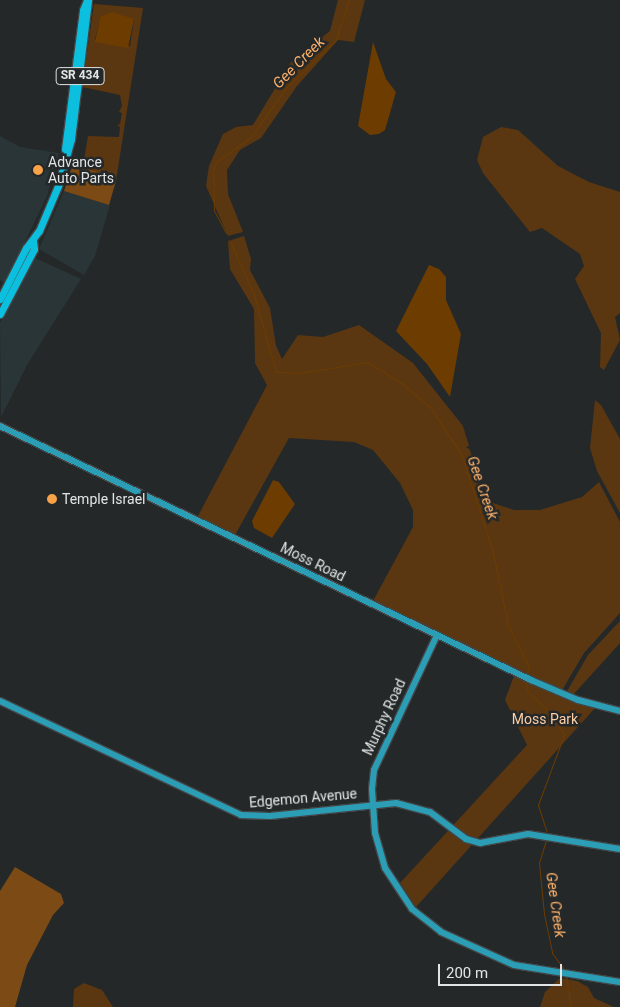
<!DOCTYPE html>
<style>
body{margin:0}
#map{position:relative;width:620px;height:1007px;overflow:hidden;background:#242829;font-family:Roboto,sans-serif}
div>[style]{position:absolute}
.built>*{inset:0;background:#2a3538}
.green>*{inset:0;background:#5b3711}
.forest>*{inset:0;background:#7b4a15}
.water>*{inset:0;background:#6c3c01}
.stream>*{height:1px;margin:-0.5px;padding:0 0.5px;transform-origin:0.5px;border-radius:0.5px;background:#6c3c01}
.roads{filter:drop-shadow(1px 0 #424647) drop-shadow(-1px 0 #424647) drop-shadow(0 1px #424647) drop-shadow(0 -1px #424647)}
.secondary>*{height:6px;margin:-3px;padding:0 3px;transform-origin:3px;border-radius:3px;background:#2b9eb6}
.primary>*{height:7px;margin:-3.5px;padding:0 3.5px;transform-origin:3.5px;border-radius:3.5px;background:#0dbfde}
.dots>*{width:14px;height:14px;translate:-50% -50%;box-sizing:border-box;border:2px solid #242829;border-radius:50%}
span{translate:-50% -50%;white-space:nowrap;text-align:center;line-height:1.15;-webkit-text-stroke:5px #242829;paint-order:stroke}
.shield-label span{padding:1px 4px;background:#242829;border:1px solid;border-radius:4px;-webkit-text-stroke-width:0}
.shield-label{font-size:12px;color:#e2e5e5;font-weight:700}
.poi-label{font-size:14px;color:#e2e5e5}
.left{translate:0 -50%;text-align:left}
.street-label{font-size:14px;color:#e2e5e5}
.park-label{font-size:14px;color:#fdcfa7}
.water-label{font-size:15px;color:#fcb16b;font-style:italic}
.scale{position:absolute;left:438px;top:964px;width:124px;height:22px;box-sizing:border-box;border:2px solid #e2e5e5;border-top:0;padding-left:6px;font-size:15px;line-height:18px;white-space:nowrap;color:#e2e5e5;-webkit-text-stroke:4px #242829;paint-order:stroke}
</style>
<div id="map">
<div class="built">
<i style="clip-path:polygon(0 136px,20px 147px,59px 153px,47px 196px,5px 283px,0 280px)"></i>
<i style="clip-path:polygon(64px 191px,110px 205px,95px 256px,84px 275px,39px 249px)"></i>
<i style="clip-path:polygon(35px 258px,81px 279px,27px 365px,1px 417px,0 323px)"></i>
</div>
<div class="green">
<i style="clip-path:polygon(338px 0,365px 0,354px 42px,338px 40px,297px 86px,261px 138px,240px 150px,227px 170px,228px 194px,243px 232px,228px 236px,206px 186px,209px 166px,223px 134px,236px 127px,253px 125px,291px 62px,330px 31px)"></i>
<i style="clip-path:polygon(evenodd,94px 4px,143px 8px,116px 181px,72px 166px,74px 156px,84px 160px,88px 136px,119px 137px,120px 127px,117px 125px,120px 124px,122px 113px,119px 112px,122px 106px,120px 95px,82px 87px,94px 4px,100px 17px,134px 19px,130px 46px,95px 40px,100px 17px)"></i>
<i style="clip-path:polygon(501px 127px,518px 130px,558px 166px,589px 182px,620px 192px,620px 313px,615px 317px,620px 340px,604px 370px,600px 367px,601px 333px,575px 279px,584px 266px,580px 254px,542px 228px,530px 232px,483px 173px,477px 160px,483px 137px)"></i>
<i style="clip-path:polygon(244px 236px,251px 259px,250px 270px,270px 308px,276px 346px,282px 359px,298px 335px,323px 337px,359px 325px,413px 363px,463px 426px,469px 446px,466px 447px,470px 450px,482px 492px,490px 502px,514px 510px,540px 510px,582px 497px,599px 482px,620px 522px,620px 613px,584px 653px,561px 692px,373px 601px,413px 527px,413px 510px,400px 483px,373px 450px,354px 442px,289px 438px,235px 535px,197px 518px,267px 385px,255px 363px,254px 309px,230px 269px,228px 241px)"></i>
<i style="clip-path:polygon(595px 400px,601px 405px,620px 439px,620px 513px,597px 471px,590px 448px)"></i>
<i style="clip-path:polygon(620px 621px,620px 643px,572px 696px,566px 693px,588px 655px)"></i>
<i style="clip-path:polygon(514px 676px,595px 708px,416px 907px,400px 883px,527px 745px,505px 700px)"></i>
<i style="clip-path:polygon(560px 978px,577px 981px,588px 987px,594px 998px,614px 1007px,540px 1007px,545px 992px)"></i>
<i style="clip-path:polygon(84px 983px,102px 990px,113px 1007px,73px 1007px,74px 989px)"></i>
</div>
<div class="forest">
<i style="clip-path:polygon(72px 166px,100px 172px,107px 180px,116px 181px,109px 205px,64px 191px)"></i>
<i style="clip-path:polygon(15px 867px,61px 894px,64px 903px,53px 915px,27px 965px,15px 1007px,0 1007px,0 891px)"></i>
</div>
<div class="water">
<i style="clip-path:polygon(112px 12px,134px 19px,128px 48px,95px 42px,100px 17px)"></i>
<i style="clip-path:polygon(373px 42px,386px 79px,396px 92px,385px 130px,379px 134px,370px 135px,358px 126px)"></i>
<i style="clip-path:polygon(429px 265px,439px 269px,446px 277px,446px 300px,461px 334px,450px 397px,427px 364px,396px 331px)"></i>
<i style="clip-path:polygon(273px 480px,279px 482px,295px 504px,272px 538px,254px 528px,252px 521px)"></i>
</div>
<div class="stream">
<i style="left:226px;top:233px;width:26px;rotate:-118deg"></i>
<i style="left:214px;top:210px;width:39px;rotate:-91deg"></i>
<i style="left:213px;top:171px;width:11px;rotate:-68deg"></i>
<i style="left:217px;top:161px;width:42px;rotate:-35.2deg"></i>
<i style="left:251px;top:137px;width:59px;rotate:-54.7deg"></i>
<i style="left:285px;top:89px;width:71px;rotate:-43.9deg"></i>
<i style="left:336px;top:40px;width:42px;rotate:-72deg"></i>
<i style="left:231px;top:243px;width:57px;rotate:66.1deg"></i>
<i style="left:254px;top:295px;width:80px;rotate:74.1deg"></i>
<i style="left:276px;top:372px;width:24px;rotate:2deg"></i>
<i style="left:300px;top:373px;width:68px;rotate:-9.3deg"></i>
<i style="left:367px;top:362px;width:39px;rotate:31deg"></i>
<i style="left:400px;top:382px;width:40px;rotate:40deg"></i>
<i style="left:431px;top:408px;width:57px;rotate:57.1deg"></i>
<i style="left:462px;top:456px;width:101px;rotate:72.1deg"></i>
<i style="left:493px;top:552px;width:75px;rotate:78.4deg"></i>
<i style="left:508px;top:625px;width:47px;rotate:63.4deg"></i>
<i style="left:529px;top:667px;width:9px;rotate:111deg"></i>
<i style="left:525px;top:679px;width:13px;rotate:77deg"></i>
<i style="left:528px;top:692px;width:34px;rotate:43deg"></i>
<i style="left:553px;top:715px;width:23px;rotate:61deg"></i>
<i style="left:564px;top:735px;width:75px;rotate:110.4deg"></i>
<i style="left:538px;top:805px;width:28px;rotate:72deg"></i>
<i style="left:546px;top:840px;width:24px;rotate:107deg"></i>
<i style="left:539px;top:863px;width:51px;rotate:84.4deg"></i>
<i style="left:544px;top:914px;width:40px;rotate:78deg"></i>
<i style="left:552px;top:953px;width:20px;rotate:53deg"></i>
<i style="left:566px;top:976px;width:31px;rotate:81deg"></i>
</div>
<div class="roads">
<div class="secondary">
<i style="left:0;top:426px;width:589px;rotate:25.56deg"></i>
<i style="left:531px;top:680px;width:51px;rotate:23.1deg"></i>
<i style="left:578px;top:700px;width:43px;rotate:14.7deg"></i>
<i style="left:437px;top:635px;width:149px;rotate:115deg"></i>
<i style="left:374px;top:770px;width:19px;rotate:96deg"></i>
<i style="left:372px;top:789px;width:44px;rotate:86.1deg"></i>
<i style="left:375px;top:833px;width:36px;rotate:74deg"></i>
<i style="left:385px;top:868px;width:49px;rotate:56.6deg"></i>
<i style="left:412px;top:909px;width:37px;rotate:38deg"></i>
<i style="left:441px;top:932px;width:80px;rotate:24.3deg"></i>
<i style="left:514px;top:965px;width:107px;rotate:9.1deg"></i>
<i style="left:0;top:701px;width:267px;rotate:25.3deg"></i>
<i style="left:241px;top:815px;width:29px;rotate:2deg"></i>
<i style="left:270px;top:816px;width:127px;rotate:-5.9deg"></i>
<i style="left:396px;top:803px;width:35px;rotate:15deg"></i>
<i style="left:430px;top:812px;width:45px;rotate:36.9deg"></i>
<i style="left:466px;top:839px;width:15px;rotate:16deg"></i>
<i style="left:480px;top:843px;width:49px;rotate:-10.6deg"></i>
<i style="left:528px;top:834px;width:93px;rotate:9.3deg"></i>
</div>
<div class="primary">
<i style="left:65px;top:149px;width:140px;rotate:-82.6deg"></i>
<i style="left:83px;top:10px;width:11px;rotate:-68deg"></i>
<i style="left:0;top:299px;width:57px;rotate:-63deg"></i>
<i style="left:26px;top:248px;width:21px;rotate:-53deg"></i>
<i style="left:39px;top:231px;width:49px;rotate:-67.1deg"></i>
<i style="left:58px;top:186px;width:49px;rotate:-74.5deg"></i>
<i style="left:71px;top:139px;width:140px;rotate:-83deg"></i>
<i style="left:0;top:314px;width:73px;rotate:-62.4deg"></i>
<i style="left:34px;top:249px;width:8px;rotate:-97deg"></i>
</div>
</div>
<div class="dots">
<i style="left:38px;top:170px;background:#f7a149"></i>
<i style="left:52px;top:499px;background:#f7a149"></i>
</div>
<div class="shield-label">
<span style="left:80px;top:76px">SR 434</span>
</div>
<div class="poi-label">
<span class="left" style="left:48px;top:170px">Advance<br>Auto Parts</span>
<span class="left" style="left:62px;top:499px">Temple Israel</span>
</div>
<div class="street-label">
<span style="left:313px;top:562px;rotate:26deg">Moss Road</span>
<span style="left:384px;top:717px;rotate:-65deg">Murphy Road</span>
<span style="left:303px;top:798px;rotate:-5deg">Edgemon Avenue</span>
</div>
<div class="park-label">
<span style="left:545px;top:719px">Moss Park</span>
</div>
<div class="water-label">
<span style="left:299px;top:63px;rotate:-45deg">Gee Creek</span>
<span style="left:482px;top:488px;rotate:71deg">Gee Creek</span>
<span style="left:555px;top:905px;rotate:82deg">Gee Creek</span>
</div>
<div class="scale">200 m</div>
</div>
